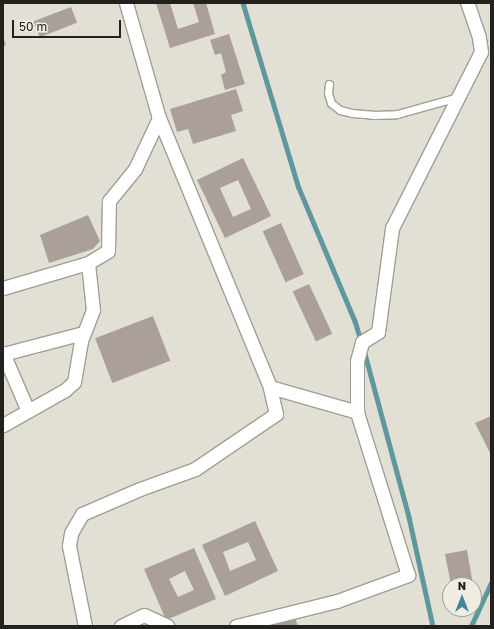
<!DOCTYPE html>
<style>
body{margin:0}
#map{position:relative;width:494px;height:629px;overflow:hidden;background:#e2e0d5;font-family:"Golos Text",sans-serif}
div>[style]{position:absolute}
.stream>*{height:4.5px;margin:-2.25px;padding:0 2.25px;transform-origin:2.25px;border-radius:2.25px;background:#5e989d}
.building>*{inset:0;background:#aa9f99;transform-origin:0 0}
.roads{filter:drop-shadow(1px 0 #a09e93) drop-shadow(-1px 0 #a09e93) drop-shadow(0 1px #a09e93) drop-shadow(0 -1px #a09e93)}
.service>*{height:7px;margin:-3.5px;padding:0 3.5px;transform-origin:3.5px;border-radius:3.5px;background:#fff}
.minor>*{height:13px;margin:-6.5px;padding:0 6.5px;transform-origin:6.5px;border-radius:6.5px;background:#fff}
span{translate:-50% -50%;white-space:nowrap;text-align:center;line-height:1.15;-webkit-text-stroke:3px #efede2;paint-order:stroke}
.frame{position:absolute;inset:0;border:4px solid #22211d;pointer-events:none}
.north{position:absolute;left:442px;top:577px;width:40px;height:40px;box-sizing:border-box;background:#efede2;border:1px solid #9d9b93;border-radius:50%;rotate:0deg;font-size:11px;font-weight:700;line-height:16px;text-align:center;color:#22211d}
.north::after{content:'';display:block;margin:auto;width:14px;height:18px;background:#458599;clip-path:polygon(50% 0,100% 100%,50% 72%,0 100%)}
.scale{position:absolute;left:12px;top:20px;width:109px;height:18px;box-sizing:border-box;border:2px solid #22211d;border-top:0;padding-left:5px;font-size:12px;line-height:14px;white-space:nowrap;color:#22211d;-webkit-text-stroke:3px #efede2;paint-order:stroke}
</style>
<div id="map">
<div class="stream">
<i style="left:243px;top:3px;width:193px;rotate:73.2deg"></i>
<i style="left:299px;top:188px;width:144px;rotate:67.2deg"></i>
<i style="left:355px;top:321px;width:21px;rotate:73deg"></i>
<i style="left:364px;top:350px;width:173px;rotate:74.9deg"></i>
<i style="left:409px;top:517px;width:112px;rotate:77.6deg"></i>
<i style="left:471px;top:626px;width:47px;rotate:-65.1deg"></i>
</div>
<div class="building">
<i style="clip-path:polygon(156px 3px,170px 3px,178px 29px,199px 22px,193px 3px,206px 3px,215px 34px,170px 48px)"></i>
<i style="left:71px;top:7px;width:17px;height:40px;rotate:69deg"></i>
<i style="clip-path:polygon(229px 34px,245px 84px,225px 90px,221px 75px,226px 72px,221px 53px,215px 55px,210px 40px)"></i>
<i style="clip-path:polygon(3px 37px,6px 45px,3px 46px)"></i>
<i style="clip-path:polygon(236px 89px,243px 111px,231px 115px,236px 131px,193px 144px,188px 129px,177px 132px,170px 109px)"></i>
<i style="clip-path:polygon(evenodd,243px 158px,271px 216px,225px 238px,197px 180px,243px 158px,238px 180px,251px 209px,233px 217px,220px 188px,238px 180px)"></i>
<i style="clip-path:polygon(88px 215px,100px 241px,93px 249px,49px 263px,40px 235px)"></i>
<i style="left:281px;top:223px;width:56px;height:20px;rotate:66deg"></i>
<i style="left:309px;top:284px;width:55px;height:18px;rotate:65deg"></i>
<i style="left:153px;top:316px;width:48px;height:62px;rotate:69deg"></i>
<i style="clip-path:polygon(491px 416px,491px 455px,475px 423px)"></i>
<i style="clip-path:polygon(evenodd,255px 521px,278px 571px,225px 596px,202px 545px,255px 521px,248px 542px,256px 560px,230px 571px,223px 552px,248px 542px)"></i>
<i style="clip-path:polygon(evenodd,194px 548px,216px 599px,166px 620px,144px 569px,194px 548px,185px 571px,194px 590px,178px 597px,169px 579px,185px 571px)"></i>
<i style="clip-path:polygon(467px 550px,473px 585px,451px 585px,445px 554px)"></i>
<i style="clip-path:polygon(293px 613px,298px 626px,261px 626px)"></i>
</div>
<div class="roads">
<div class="service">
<i style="left:329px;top:84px;width:9px;rotate:96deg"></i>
<i style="left:328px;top:93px;width:10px;rotate:73deg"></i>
<i style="left:331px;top:103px;width:11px;rotate:38deg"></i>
<i style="left:340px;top:110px;width:12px;rotate:14deg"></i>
<i style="left:352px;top:113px;width:21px;rotate:5deg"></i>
<i style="left:373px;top:115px;width:24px;rotate:-2deg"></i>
<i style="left:397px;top:114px;width:63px;rotate:-15.6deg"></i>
</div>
<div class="minor">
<i style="left:3px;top:288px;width:89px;rotate:-16.4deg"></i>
<i style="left:88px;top:263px;width:23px;rotate:-31deg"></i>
<i style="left:108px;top:251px;width:50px;rotate:-88.9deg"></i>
<i style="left:109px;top:201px;width:41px;rotate:-50.9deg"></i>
<i style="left:135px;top:169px;width:56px;rotate:-64.8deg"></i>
<i style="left:3px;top:353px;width:63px;rotate:66.7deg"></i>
<i style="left:3px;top:354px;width:83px;rotate:-14.7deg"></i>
<i style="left:270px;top:387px;width:91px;rotate:16deg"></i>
<i style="left:3px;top:425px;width:71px;rotate:-29.4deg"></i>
<i style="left:65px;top:390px;width:12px;rotate:-42deg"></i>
<i style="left:74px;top:382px;width:42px;rotate:-80.3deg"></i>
<i style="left:81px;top:341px;width:33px;rotate:-69deg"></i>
<i style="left:93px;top:310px;width:47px;rotate:-96.1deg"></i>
<i style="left:85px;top:626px;width:82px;rotate:-101.3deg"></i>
<i style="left:69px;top:546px;width:13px;rotate:-81deg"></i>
<i style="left:71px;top:533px;width:22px;rotate:-60deg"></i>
<i style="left:82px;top:514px;width:63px;rotate:-23.3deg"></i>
<i style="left:140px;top:489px;width:59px;rotate:-20deg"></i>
<i style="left:195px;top:469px;width:98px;rotate:-34.2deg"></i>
<i style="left:276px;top:414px;width:28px;rotate:-103deg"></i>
<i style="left:270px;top:387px;width:291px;rotate:-112.4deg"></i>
<i style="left:159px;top:118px;width:120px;rotate:-106deg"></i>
<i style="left:121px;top:626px;width:25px;rotate:-26deg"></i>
<i style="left:144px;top:615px;width:26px;rotate:25deg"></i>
<i style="left:236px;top:626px;width:104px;rotate:-13.9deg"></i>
<i style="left:337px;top:601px;width:76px;rotate:-20.1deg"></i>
<i style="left:408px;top:575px;width:171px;rotate:-107.4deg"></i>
<i style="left:357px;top:412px;width:51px;rotate:-90deg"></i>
<i style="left:357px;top:361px;width:20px;rotate:-75deg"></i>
<i style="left:362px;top:342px;width:19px;rotate:-32deg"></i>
<i style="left:378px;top:332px;width:105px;rotate:-82.3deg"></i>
<i style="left:392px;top:228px;width:197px;rotate:-63.2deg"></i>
<i style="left:481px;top:52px;width:15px;rotate:-98deg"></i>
<i style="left:479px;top:37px;width:36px;rotate:-109deg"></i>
</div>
</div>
<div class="frame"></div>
<div class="north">N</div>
<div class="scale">50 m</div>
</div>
